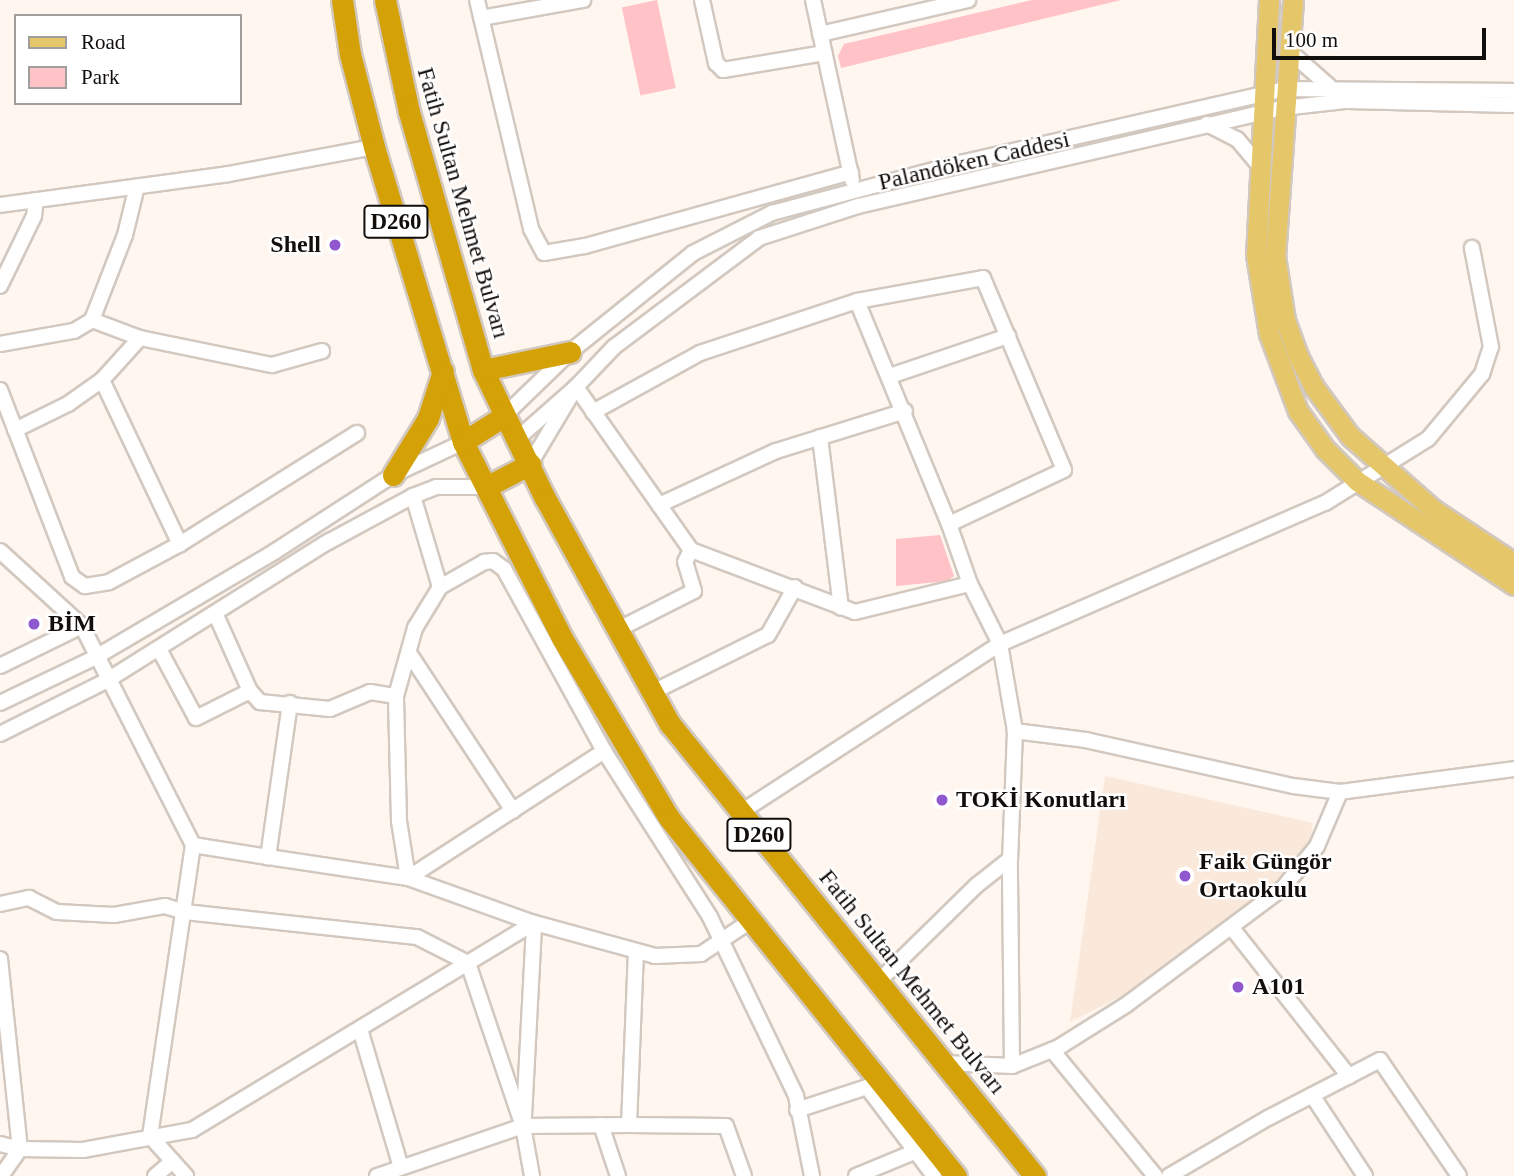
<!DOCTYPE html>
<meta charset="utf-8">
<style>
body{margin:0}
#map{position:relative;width:1514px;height:1176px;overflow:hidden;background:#fff6ef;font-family:Georgia,serif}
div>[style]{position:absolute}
.built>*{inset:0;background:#fae9db}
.green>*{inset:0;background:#ffc2c6;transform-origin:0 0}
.roads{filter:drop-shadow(2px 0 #d2c8bf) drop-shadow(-2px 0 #d2c8bf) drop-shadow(0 2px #d2c8bf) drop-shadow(0 -2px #d2c8bf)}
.minor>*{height:14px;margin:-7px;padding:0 7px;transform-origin:7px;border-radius:7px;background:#fff}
.major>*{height:19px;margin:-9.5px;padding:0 9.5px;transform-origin:9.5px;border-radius:9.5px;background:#e5c76a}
.highway>*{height:21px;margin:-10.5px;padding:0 10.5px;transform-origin:10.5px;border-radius:10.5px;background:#d4a106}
.dots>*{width:19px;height:19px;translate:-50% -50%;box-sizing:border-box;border:4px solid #fff;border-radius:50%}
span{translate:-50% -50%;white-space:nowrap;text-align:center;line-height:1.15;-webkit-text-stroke:5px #fff;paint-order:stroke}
.shield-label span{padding:2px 5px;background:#fff;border:2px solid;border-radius:5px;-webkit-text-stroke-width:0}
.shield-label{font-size:23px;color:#120e0b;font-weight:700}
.street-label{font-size:24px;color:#120e0b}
.poi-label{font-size:24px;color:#120e0b;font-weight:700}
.right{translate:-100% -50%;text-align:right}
.left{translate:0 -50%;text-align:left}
.legend{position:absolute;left:14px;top:14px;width:228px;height:91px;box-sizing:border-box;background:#fff;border:2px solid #a09f9d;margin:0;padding:9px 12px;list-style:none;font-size:21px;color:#120e0b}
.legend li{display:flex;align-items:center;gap:14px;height:35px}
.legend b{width:35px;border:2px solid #a09f9d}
.scale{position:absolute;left:1272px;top:28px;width:214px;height:32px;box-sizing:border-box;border:4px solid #120e0b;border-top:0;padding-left:9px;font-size:21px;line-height:24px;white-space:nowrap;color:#120e0b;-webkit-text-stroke:5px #fff;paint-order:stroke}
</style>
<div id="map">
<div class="built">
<i style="clip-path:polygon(1105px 776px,1313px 823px,1310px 845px,1249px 908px,1132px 991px,1070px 1022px)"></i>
</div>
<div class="green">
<i style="left:657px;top:0;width:90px;height:36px;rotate:78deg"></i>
<i style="clip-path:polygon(1032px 0,1121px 0,841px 68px,838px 56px,844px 44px)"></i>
<i style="clip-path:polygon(940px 535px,954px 576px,948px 581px,896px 586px,896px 539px)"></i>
</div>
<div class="roads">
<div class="minor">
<i style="left:477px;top:0;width:235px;rotate:76.7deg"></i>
<i style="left:531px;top:229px;width:27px;rotate:62deg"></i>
<i style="left:544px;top:253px;width:42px;rotate:-9.7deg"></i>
<i style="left:585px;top:246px;width:276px;rotate:-15.5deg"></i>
<i style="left:702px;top:0;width:65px;rotate:77.5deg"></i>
<i style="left:716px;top:63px;width:10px;rotate:45deg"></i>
<i style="left:723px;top:70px;width:103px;rotate:-9.5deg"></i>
<i style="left:813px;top:0;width:184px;rotate:77.8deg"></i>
<i style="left:481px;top:18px;width:104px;rotate:-10deg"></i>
<i style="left:820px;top:34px;width:152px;rotate:-12.9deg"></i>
<i style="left:1288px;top:50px;width:55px;rotate:41.3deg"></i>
<i style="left:1207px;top:124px;width:34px;rotate:27deg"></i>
<i style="left:1237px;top:139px;width:33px;rotate:50deg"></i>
<i style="left:0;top:205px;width:230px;rotate:-7.7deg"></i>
<i style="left:228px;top:174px;width:148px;rotate:-10.5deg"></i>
<i style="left:0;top:286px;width:78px;rotate:-64.1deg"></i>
<i style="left:34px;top:216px;width:16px;rotate:-83deg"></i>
<i style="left:857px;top:301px;width:241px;rotate:67.6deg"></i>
<i style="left:92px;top:320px;width:51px;rotate:20.6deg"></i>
<i style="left:140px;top:338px;width:135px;rotate:11.6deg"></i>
<i style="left:272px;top:365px;width:52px;rotate:-15.6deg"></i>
<i style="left:0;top:344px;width:75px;rotate:-10deg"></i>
<i style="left:74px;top:331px;width:21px;rotate:-31deg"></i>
<i style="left:92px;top:320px;width:91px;rotate:-68.8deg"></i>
<i style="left:125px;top:235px;width:50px;rotate:-76.2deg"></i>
<i style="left:890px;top:376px;width:125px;rotate:-18.7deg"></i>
<i style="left:102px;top:380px;width:182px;rotate:64.6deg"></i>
<i style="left:0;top:390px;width:200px;rotate:68.9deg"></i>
<i style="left:72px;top:577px;width:16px;rotate:35deg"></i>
<i style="left:85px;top:586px;width:24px;rotate:-9deg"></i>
<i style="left:109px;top:582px;width:81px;rotate:-28.2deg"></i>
<i style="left:180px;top:544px;width:209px;rotate:-32.1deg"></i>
<i style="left:593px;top:412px;width:122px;rotate:-28.9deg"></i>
<i style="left:700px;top:353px;width:165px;rotate:-18.3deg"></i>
<i style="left:857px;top:301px;width:128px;rotate:-10.3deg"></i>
<i style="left:983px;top:278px;width:208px;rotate:67.1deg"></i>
<i style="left:1064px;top:470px;width:127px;rotate:154.8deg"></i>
<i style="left:949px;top:524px;width:64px;rotate:70.7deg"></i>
<i style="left:970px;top:584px;width:67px;rotate:63.4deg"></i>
<i style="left:1000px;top:644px;width:88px;rotate:80.2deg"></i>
<i style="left:1015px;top:731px;width:128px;rotate:92.2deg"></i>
<i style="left:1010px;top:859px;width:42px;rotate:141.8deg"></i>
<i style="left:977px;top:885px;width:137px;rotate:135.6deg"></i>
<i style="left:504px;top:416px;width:92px;rotate:-44.1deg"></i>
<i style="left:570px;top:352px;width:158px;rotate:-38.8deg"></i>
<i style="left:693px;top:253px;width:89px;rotate:-26.9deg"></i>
<i style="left:772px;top:213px;width:195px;rotate:-14.9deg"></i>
<i style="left:960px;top:163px;width:333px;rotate:-12.8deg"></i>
<i style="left:1285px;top:89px;width:229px;rotate:0.5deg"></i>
<i style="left:15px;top:430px;width:59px;rotate:-26.1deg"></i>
<i style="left:68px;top:404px;width:42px;rotate:-35.2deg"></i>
<i style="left:102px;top:380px;width:57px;rotate:-47.9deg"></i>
<i style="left:820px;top:437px;width:172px;rotate:83deg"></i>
<i style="left:517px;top:439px;width:79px;rotate:-41.4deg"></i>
<i style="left:576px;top:387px;width:199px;rotate:54.8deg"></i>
<i style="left:691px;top:550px;width:175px;rotate:20.7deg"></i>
<i style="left:855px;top:612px;width:118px;rotate:-13.7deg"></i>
<i style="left:530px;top:464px;width:90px;rotate:-59.1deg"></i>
<i style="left:576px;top:387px;width:55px;rotate:-46.5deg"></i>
<i style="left:614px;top:347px;width:181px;rotate:-36.9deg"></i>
<i style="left:759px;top:238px;width:104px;rotate:-17.9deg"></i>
<i style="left:858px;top:206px;width:436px;rotate:-13deg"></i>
<i style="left:1283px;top:108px;width:62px;rotate:-6.4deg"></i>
<i style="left:1345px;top:101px;width:169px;rotate:1.4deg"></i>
<i style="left:413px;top:496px;width:95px;rotate:73.5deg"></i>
<i style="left:659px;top:505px;width:129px;rotate:-24.8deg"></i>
<i style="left:776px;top:451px;width:135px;rotate:-17.2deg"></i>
<i style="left:0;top:551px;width:111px;rotate:42.4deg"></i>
<i style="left:82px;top:626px;width:91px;rotate:154deg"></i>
<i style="left:216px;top:615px;width:83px;rotate:65.9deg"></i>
<i style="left:250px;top:691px;width:15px;rotate:48deg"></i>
<i style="left:260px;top:702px;width:70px;rotate:5.7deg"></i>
<i style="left:330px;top:709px;width:43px;rotate:-23deg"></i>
<i style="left:370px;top:692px;width:26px;rotate:9deg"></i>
<i style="left:82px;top:626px;width:246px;rotate:63.1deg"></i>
<i style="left:193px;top:845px;width:294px;rotate:98.4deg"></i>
<i style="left:150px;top:1136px;width:54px;rotate:48deg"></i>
<i style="left:619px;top:629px;width:84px;rotate:-26.9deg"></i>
<i style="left:694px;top:591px;width:30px;rotate:-107deg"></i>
<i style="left:685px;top:562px;width:13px;rotate:-63deg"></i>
<i style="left:159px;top:649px;width:78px;rotate:61.8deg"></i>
<i style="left:196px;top:718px;width:60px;rotate:-26.6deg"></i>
<i style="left:409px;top:653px;width:189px;rotate:56.6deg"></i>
<i style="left:653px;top:692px;width:128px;rotate:-26.4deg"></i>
<i style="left:768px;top:635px;width:55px;rotate:-60.6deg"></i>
<i style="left:0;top:703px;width:106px;rotate:-25.6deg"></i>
<i style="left:96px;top:657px;width:207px;rotate:-30.5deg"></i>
<i style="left:274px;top:552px;width:142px;rotate:-32.9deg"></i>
<i style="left:393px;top:475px;width:77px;rotate:-25.2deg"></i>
<i style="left:290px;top:703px;width:156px;rotate:98.1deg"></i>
<i style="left:268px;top:857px;width:142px;rotate:8.5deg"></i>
<i style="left:408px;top:878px;width:131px;rotate:19.7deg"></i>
<i style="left:531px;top:922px;width:129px;rotate:15.3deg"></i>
<i style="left:655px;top:956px;width:46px;rotate:-2.5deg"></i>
<i style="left:701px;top:954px;width:61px;rotate:-33.7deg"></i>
<i style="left:0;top:734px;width:119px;rotate:-26.6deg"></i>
<i style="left:106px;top:681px;width:262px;rotate:-32.1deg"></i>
<i style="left:328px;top:542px;width:97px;rotate:-28.4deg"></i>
<i style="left:413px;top:496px;width:25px;rotate:-21deg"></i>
<i style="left:436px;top:487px;width:50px"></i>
<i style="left:1340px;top:792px;width:176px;rotate:-7.5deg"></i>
<i style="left:741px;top:812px;width:309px;rotate:-33deg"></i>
<i style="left:1000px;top:644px;width:354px;rotate:-23.5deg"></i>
<i style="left:1325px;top:503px;width:121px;rotate:-31.9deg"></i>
<i style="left:1428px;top:439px;width:85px;rotate:-50.3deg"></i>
<i style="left:1482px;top:374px;width:28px;rotate:-72deg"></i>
<i style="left:1491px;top:347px;width:101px;rotate:-100.9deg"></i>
<i style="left:193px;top:845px;width:76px;rotate:9.1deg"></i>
<i style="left:408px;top:878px;width:58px;rotate:-99deg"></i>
<i style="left:399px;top:821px;width:125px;rotate:-91.4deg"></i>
<i style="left:396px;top:696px;width:71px;rotate:-74.4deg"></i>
<i style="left:415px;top:628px;width:48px;rotate:-58.6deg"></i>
<i style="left:440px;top:587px;width:51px;rotate:-29.6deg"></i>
<i style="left:484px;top:562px;width:9px;rotate:-6deg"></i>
<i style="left:493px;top:561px;width:14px;rotate:36deg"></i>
<i style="left:504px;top:569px;width:208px;rotate:61.2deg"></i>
<i style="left:604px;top:751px;width:197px;rotate:57.4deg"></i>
<i style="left:710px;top:917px;width:199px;rotate:64.3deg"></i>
<i style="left:796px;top:1096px;width:82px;rotate:78.7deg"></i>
<i style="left:408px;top:878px;width:234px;rotate:-32.9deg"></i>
<i style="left:0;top:904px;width:30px;rotate:-12deg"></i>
<i style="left:29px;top:898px;width:31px;rotate:27deg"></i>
<i style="left:57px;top:912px;width:57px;rotate:3deg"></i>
<i style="left:114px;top:915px;width:52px;rotate:-10deg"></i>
<i style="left:165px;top:906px;width:21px;rotate:17deg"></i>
<i style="left:185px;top:912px;width:233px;rotate:6.2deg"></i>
<i style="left:417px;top:937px;width:57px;rotate:27deg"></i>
<i style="left:468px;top:963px;width:172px;rotate:71.4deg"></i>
<i style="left:523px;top:1126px;width:51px;rotate:79.8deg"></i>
<i style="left:1232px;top:928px;width:189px;rotate:51.7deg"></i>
<i style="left:0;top:959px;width:191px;rotate:84deg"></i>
<i style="left:20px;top:1149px;width:33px;rotate:125deg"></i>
<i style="left:360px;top:1029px;width:144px;rotate:73.5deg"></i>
<i style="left:1052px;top:1050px;width:163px;rotate:50.7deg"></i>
<i style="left:944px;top:1063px;width:68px;rotate:2.5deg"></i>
<i style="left:1012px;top:1066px;width:207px;rotate:-90.6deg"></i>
<i style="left:1012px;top:1066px;width:51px;rotate:-22deg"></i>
<i style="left:1059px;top:1047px;width:79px;rotate:-32.1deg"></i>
<i style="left:1126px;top:1005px;width:196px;rotate:-36.7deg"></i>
<i style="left:1283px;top:888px;width:54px;rotate:-51deg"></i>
<i style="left:1317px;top:846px;width:59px;rotate:-66.9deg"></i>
<i style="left:1340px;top:792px;width:47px;rotate:-172.7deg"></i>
<i style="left:1293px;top:786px;width:212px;rotate:-167.5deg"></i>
<i style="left:1086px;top:740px;width:72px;rotate:-172.8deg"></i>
<i style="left:867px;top:1087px;width:111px;rotate:53deg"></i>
<i style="left:1312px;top:1095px;width:97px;rotate:56.8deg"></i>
<i style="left:797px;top:1110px;width:83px;rotate:-18.2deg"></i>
<i style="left:524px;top:1117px;width:194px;rotate:-87deg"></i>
<i style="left:601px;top:1125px;width:54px;rotate:71.6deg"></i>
<i style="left:629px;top:1125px;width:173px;rotate:-87.7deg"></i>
<i style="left:0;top:1144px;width:21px;rotate:14deg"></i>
<i style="left:20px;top:1149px;width:63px;rotate:0.9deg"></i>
<i style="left:83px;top:1150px;width:111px;rotate:-10.4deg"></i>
<i style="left:192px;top:1130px;width:400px;rotate:-31.2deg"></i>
<i style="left:155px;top:1176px;width:23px;rotate:-40deg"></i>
<i style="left:377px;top:1176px;width:154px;rotate:-18.9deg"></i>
<i style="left:523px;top:1126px;width:106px;rotate:-0.5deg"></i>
<i style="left:629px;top:1125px;width:97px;rotate:0.6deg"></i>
<i style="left:726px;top:1126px;width:53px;rotate:70.2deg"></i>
<i style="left:856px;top:1176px;width:74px;rotate:-22.4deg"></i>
<i style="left:1169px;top:1176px;width:115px;rotate:-30.4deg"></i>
<i style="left:1268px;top:1118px;width:126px;rotate:-27.4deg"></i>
<i style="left:1380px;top:1060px;width:140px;rotate:55.7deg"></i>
</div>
<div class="major">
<i style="left:1269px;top:0;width:255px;rotate:92.9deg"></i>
<i style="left:1256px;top:255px;width:80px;rotate:80.7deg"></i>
<i style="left:1269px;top:334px;width:82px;rotate:69.4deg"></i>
<i style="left:1298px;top:411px;width:47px;rotate:54.6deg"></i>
<i style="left:1325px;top:449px;width:45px;rotate:45deg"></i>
<i style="left:1357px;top:481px;width:188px;rotate:33.5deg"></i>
<i style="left:1293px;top:0;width:257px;rotate:94deg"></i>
<i style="left:1275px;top:256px;width:65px;rotate:81.1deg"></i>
<i style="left:1285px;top:320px;width:38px;rotate:70deg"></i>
<i style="left:1298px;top:356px;width:35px;rotate:63deg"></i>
<i style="left:1314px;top:387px;width:61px;rotate:53.7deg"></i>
<i style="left:1350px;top:436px;width:112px;rotate:41.4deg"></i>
<i style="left:1434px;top:510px;width:96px;rotate:33.5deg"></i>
</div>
<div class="highway">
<i style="left:342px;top:0;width:55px;rotate:81.6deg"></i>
<i style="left:350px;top:54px;width:96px;rotate:75.5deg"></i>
<i style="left:374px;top:147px;width:308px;rotate:73.2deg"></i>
<i style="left:463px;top:442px;width:220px;rotate:63.2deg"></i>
<i style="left:562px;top:638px;width:209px;rotate:59.3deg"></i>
<i style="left:669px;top:818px;width:459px;rotate:51.3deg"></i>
<i style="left:385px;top:0;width:115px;rotate:77.9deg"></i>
<i style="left:409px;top:112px;width:268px;rotate:74deg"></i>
<i style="left:483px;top:370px;width:142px;rotate:64.2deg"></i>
<i style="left:545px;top:498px;width:258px;rotate:61.1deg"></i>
<i style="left:670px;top:724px;width:581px;rotate:51.08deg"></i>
<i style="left:483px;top:370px;width:89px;rotate:-11.7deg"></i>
<i style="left:463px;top:442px;width:49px;rotate:-32.4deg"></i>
<i style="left:393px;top:475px;width:67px;rotate:-58.4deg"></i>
<i style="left:428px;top:418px;width:49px;rotate:-72.3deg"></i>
<i style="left:486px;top:487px;width:50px;rotate:-27.6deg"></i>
</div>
</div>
<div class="dots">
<i style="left:335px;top:245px;background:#9058cf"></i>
<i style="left:34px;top:624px;background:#9058cf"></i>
<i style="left:942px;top:800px;background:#9058cf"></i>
<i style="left:1185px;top:876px;background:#9058cf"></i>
<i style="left:1238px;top:987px;background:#9058cf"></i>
</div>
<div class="shield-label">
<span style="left:396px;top:222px">D260</span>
<span style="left:759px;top:835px">D260</span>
</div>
<div class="street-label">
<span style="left:974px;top:161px;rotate:-13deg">Palandöken Caddesi</span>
<span style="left:463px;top:203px;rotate:74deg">Fatih Sultan Mehmet Bulvarı</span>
<span style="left:912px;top:982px;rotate:51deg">Fatih Sultan Mehmet Bulvarı</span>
</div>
<div class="poi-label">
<span class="right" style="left:321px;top:245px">Shell</span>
<span class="left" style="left:48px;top:624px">BİM</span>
<span class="left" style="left:956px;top:800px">TOKİ Konutları</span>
<span class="left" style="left:1199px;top:876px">Faik Güngör<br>Ortaokulu</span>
<span class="left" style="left:1252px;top:987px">A101</span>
</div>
<ul class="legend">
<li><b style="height:9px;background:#e5c76a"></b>Road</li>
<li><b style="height:19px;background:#ffc2c6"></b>Park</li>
</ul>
<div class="scale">100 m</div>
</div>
